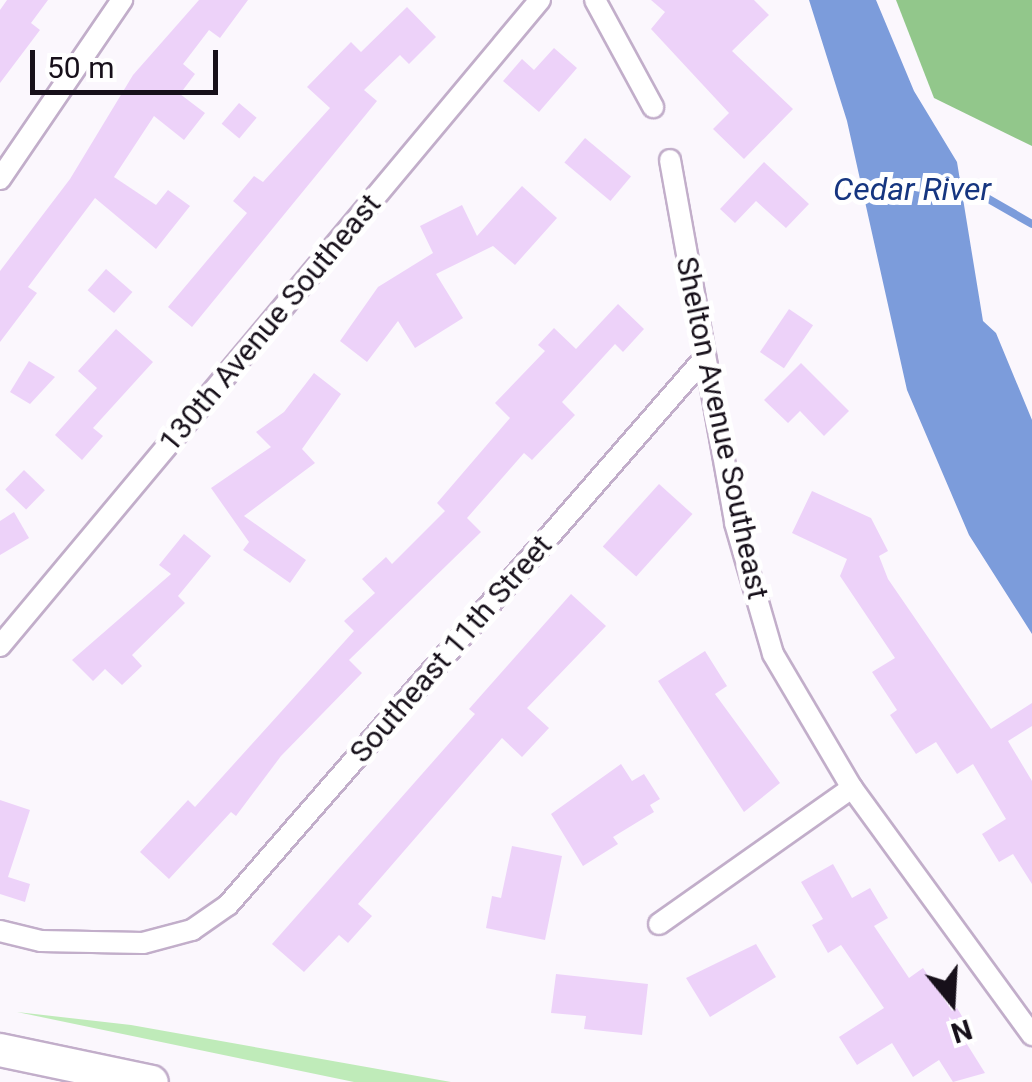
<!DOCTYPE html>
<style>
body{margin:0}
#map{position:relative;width:1032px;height:1082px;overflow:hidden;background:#fbf7fd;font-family:Roboto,sans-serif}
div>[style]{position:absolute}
.green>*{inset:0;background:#bfebb9}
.forest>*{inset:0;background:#92c78b}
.water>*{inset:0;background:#7c9cdb}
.stream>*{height:8px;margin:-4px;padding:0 4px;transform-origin:4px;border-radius:4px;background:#7c9cdb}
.building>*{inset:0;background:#edd2f9;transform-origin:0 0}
.roads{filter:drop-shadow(2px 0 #c2aeca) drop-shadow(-2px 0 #c2aeca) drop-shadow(0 2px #c2aeca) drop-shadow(0 -2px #c2aeca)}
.street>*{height:20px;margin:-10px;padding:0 10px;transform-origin:10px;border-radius:10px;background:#fff}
.primary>*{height:32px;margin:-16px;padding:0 16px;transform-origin:16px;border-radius:16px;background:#fff}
span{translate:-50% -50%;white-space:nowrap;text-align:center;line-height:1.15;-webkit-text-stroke:10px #fff;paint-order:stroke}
.street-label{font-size:30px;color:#17101a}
.water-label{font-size:32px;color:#163680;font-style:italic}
.north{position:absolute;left:902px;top:952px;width:100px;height:100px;-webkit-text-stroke:8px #fff;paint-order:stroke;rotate:162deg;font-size:28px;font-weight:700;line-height:40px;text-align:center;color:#17101a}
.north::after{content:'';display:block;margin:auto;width:35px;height:45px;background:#17101a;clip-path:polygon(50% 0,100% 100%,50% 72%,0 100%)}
.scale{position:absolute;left:30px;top:50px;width:188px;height:45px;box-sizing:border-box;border:5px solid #17101a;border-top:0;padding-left:12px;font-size:30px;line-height:35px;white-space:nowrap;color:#17101a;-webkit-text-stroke:8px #fff;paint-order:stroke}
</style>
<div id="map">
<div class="green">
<i style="clip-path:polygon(17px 1012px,131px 1025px,451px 1082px,354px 1082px)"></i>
</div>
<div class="forest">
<i style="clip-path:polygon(896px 0,1032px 0,1032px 146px,934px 98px)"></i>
</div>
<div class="water">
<i style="clip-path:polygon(809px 0,876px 0,914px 91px,957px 162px,983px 321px,996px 333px,1032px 420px,1032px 634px,969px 535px,907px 390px,847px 121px)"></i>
</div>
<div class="stream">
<i style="left:952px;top:178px;width:92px;rotate:29.9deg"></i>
</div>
<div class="building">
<i style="clip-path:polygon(7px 0,48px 0,31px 23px,40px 30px,0 83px,0 10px)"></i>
<i style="clip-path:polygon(199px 0,248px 0,220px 38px,209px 30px,183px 64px,195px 74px,180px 94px,205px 113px,184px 140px,154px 116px,114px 177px,156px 205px,168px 190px,190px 206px,156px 249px,95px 198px,28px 287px,37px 293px,0 342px,0 271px,70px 179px,133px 75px)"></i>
<i style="clip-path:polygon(651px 0,754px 0,769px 15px,732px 51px,793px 109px,744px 159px,713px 129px,729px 113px,651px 29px,665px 12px)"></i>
<i style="clip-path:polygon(407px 7px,436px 37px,409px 64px,400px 55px,364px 90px,377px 101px,192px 327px,168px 307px,247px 213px,233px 201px,254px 176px,263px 182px,330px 108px,307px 87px,351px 42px,361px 52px)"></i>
<i style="clip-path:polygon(554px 48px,577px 68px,539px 112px,503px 81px,522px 59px,534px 70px)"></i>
<i style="left:239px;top:103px;width:23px;height:27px;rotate:40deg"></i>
<i style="left:585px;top:138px;width:60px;height:32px;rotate:40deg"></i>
<i style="clip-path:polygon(764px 162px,809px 204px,786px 228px,756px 201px,735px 223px,720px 209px)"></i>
<i style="clip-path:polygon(522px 186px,557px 218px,515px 265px,493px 246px,436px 274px,463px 318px,415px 348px,398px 321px,367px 362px,340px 341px,378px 287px,433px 253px,420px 226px,462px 205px,477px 236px)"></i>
<i style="left:106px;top:269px;width:35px;height:28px;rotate:41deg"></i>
<i style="clip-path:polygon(618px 304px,644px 329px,623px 352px,615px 344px,562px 402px,575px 415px,532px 460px,524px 453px,467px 518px,481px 532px,349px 660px,362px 673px,281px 756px,236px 816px,231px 812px,169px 879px,140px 852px,188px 800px,195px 807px,354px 631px,344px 621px,375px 593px,362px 579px,386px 557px,392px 564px,445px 511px,437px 503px,510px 418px,495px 403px,545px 351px,538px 345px,554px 328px,576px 349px)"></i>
<i style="left:789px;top:309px;width:29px;height:52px;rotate:34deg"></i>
<i style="clip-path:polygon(116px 329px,153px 362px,93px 428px,103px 436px,82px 460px,55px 435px,97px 388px,78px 371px)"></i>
<i style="clip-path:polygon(29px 361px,55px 377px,30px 404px,10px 392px)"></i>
<i style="clip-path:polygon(801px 363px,849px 411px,824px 436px,800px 411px,788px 423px,764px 400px)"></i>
<i style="clip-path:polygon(314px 373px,341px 394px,302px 449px,315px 463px,244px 516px,306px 560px,290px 583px,243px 550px,249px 542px,211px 488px,271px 447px,256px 432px,284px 412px)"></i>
<i style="left:24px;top:470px;width:29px;height:27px;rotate:44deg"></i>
<i style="left:659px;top:484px;width:45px;height:84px;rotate:42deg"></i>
<i style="clip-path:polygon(812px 491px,871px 518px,888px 551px,879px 556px,888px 579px,991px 729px,1032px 703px,1032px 726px,1008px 741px,1032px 781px,1032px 884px,1013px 854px,999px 862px,982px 834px,1006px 819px,973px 764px,957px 774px,936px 742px,916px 754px,890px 715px,897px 710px,872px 672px,895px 658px,840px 576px,847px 559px,792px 533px)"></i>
<i style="clip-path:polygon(14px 512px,29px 538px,0 555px,0 521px)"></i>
<i style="clip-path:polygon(184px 534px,211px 556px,178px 596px,185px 603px,132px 655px,142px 666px,122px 685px,105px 669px,93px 681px,72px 660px,171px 574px,159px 565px)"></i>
<i style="clip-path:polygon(571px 594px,606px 626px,527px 708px,549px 728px,522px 757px,502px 738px,358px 904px,372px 916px,348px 943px,339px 935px,304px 972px,272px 944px,475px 714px,469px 709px)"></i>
<i style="clip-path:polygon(705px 651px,727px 686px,715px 694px,780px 783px,744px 812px,658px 681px)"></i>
<i style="clip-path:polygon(621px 764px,632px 781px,644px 774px,660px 799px,650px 805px,654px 812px,613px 837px,618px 844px,583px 866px,551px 814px)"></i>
<i style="clip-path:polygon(0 800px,30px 810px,8px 877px,30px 884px,25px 902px,0 894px)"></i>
<i style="clip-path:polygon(512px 846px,562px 856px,545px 940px,486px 928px,492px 896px,501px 898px)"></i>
<i style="clip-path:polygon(833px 864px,852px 898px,870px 888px,888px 918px,874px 926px,909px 978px,923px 968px,952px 1011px,957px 1008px,974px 1036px,965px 1041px,985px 1073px,953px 1082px,939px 1060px,913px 1077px,892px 1043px,857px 1065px,839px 1037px,884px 1008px,841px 945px,828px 953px,812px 925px,823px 919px,801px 882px)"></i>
<i style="clip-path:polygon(756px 944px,776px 977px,710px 1017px,686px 978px)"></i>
<i style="clip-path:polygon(556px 974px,648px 984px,642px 1035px,584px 1029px,586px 1016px,551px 1013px)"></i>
</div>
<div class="roads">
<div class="street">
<i style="left:595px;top:0;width:122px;rotate:61.5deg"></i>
<i style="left:670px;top:160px;width:369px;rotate:79.8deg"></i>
<i style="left:735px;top:523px;width:136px;rotate:73.8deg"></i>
<i style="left:773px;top:654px;width:156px;rotate:59.5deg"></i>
<i style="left:852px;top:788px;width:306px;rotate:53.9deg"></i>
<i style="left:0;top:179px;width:217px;rotate:-55.7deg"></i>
<i style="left:0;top:646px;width:842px;rotate:-50.11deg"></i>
<i style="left:659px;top:924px;width:236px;rotate:-35.2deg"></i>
<i style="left:0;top:931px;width:42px;rotate:13.7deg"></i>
<i style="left:41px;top:941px;width:102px;rotate:1.1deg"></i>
<i style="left:143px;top:943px;width:51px;rotate:-14.9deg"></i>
<i style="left:192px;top:930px;width:44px;rotate:-34.8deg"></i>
<i style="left:228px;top:905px;width:723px;rotate:-48.93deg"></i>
</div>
<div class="primary">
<i style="left:0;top:1050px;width:155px;rotate:11.9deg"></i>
</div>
</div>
<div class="street-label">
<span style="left:270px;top:323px;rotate:-50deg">130th Avenue Southeast</span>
<span style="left:722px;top:428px;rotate:78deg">Shelton Avenue Southeast</span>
<span style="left:451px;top:649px;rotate:-49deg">Southeast 11th Street</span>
</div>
<div class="water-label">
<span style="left:912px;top:189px">Cedar River</span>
</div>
<div class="north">N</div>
<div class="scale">50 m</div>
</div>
